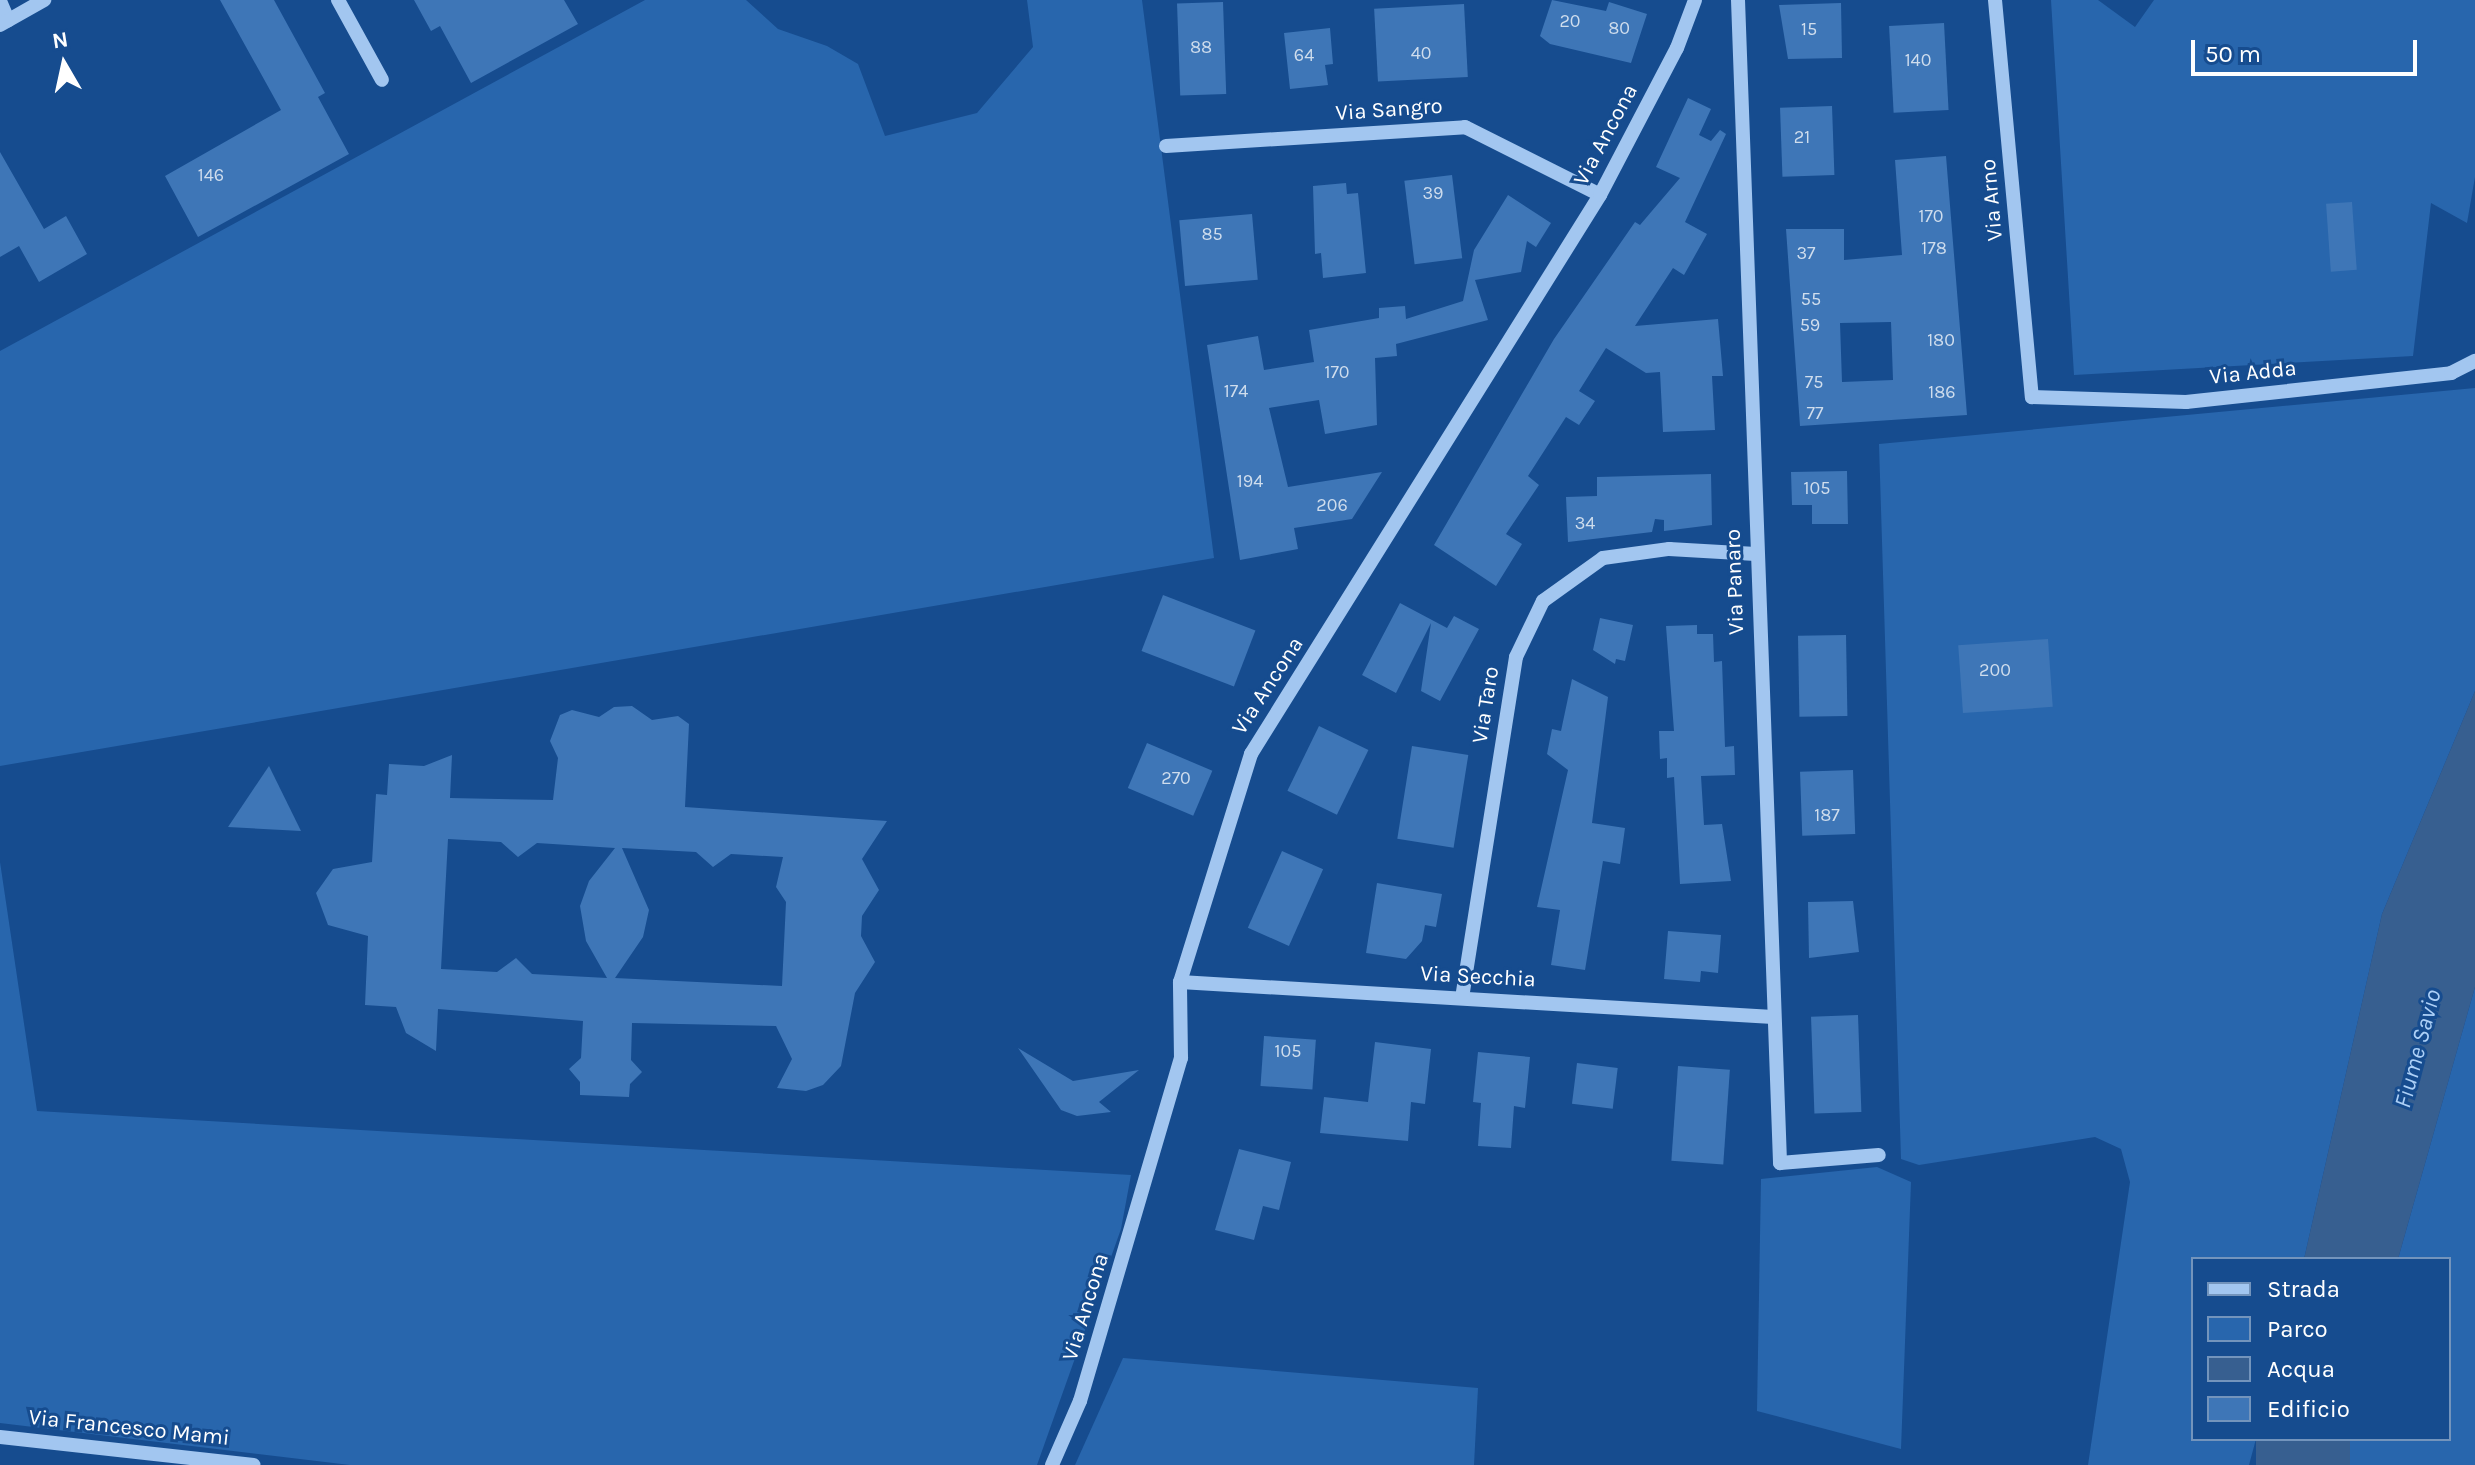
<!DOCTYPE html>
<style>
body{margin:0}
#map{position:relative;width:2475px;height:1465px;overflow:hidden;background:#164c8f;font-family:Karla,sans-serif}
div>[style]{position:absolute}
.green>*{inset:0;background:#2866ad}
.water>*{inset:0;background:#375f90;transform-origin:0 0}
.building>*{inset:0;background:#3e76b7;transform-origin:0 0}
.minor>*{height:14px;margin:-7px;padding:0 7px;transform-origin:7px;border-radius:7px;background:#a2c6f0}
span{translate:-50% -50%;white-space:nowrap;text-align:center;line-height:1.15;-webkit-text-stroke:6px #164c8f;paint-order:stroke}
.number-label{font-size:18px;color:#cfdded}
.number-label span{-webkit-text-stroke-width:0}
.street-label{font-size:22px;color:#fff}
.water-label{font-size:24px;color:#add0f7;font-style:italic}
.legend{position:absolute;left:2191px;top:1257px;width:260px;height:184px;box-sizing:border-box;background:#164c8f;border:2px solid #7394bc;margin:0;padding:10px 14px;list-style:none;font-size:24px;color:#fff}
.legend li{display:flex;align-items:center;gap:16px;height:40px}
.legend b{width:40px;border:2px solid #7394bc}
.north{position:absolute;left:24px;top:24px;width:80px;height:80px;-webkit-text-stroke:6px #164c8f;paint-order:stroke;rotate:351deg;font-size:22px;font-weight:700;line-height:32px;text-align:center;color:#fff}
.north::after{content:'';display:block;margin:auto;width:28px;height:36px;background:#fff;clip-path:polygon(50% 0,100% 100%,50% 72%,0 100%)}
.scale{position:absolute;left:2191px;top:40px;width:226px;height:36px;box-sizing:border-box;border:4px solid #fff;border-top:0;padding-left:10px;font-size:24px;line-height:28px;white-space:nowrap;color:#fff;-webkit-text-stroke:6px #164c8f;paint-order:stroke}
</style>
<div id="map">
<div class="green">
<i style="clip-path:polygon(645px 0,746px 0,778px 29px,827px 46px,858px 64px,885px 136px,977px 113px,1033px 47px,1027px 0,1142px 0,1214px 558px,0 766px,0 351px)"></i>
<i style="clip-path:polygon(2051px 0,2098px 0,2135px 27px,2154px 0,2475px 0,2475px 177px,2467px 223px,2431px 203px,2413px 356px,2074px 375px)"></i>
<i style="clip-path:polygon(2475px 388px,2475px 691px,2382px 914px,2304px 1259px,2193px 1259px,2193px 1439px,2256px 1439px,2249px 1465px,2088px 1465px,2130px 1182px,2121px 1149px,2095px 1137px,1919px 1165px,1901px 1159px,1879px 444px)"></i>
<i style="clip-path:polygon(0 862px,37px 1111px,1131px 1175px,1121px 1229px,1037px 1465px,350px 1465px,0 1423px)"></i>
<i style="clip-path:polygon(2475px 987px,2475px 1465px,2343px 1465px,2350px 1439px,2449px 1439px,2449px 1259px,2398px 1259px)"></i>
<i style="clip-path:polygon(1877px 1167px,1911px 1182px,1901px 1449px,1757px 1411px,1761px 1179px)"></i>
<i style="clip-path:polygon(1123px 1358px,1478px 1388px,1474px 1465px,1075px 1465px)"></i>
</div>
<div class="water">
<i style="clip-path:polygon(2475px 691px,2475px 987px,2398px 1259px,2304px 1259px,2382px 914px)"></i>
<i style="left:2256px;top:1439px;width:94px;height:27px"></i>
</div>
<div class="building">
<i style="clip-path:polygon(220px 0,274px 0,325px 93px,318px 97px,349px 154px,198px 237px,165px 176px,281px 110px)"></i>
<i style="clip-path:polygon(414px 0,564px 0,578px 24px,471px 83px,440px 26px,431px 31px)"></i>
<i style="clip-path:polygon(1552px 0,1606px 11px,1609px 2px,1647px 14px,1631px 63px,1550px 44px,1540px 36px)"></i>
<i style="left:1223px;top:2px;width:92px;height:46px;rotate:88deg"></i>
<i style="clip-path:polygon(1841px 3px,1842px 58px,1788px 59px,1779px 5px)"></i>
<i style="left:1464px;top:4px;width:73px;height:90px;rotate:87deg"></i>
<i style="left:1944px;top:23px;width:87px;height:55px;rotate:87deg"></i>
<i style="clip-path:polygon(1330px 28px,1333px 64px,1325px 65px,1328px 85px,1290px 89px,1284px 33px)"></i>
<i style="clip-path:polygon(1688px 98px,1711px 109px,1699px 135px,1711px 141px,1720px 130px,1726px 134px,1685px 222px,1707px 234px,1684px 275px,1673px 268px,1635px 326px,1718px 319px,1723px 376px,1712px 376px,1715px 430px,1663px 432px,1660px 372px,1646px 373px,1606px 348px,1579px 391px,1595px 401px,1579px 425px,1566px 417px,1528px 476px,1539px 485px,1506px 534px,1522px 544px,1496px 586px,1434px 545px,1554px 339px,1635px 222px,1640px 225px,1680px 178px,1656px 167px)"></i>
<i style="left:1832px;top:106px;width:69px;height:52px;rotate:88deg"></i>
<i style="clip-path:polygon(0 152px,44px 229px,66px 216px,87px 254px,39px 282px,19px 246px,0 257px)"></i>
<i style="clip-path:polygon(evenodd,1946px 156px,1967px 415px,1800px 426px,1786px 229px,1844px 229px,1844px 260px,1902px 255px,1895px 160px,1946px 156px,1891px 322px,1893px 380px,1842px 382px,1840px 323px,1891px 322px)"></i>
<i style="left:1452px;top:175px;width:84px;height:48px;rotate:83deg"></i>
<i style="clip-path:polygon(1346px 183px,1347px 194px,1358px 193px,1366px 273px,1323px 278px,1321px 253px,1315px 254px,1313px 186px)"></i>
<i style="clip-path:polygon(1508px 195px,1551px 223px,1536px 247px,1527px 241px,1521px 272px,1475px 280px,1488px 320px,1396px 344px,1397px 356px,1375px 358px,1377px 425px,1325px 434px,1319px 400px,1269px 408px,1288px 487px,1382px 472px,1352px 519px,1294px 528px,1298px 549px,1240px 560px,1207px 345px,1258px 336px,1264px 370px,1314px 362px,1309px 330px,1379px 318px,1379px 308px,1405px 306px,1406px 319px,1463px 301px,1474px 250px)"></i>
<i style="left:2352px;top:202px;width:68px;height:26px;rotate:86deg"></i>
<i style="left:1252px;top:214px;width:66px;height:73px;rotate:85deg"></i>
<i style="clip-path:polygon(1847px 471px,1848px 524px,1812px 524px,1812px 505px,1792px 505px,1791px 472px)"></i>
<i style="clip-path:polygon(1711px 474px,1712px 525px,1664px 531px,1664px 520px,1655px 519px,1652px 532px,1568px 542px,1566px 497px,1597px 496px,1597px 477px)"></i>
<i style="left:1163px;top:595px;width:99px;height:60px;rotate:21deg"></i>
<i style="clip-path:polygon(1400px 603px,1447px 628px,1454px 616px,1479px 629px,1440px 701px,1421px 691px,1431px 623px,1396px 693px,1362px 675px)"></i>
<i style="clip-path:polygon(1600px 618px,1633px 625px,1625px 661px,1616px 659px,1615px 664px,1593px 650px)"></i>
<i style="clip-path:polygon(1697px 625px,1697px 634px,1713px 634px,1714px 662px,1722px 661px,1725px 747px,1734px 746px,1735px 775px,1701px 776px,1704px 825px,1722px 824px,1731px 881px,1680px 884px,1674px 777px,1667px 778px,1667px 758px,1660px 759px,1659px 731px,1674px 731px,1666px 626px)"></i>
<i style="left:1846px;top:635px;width:81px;height:48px;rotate:89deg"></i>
<i style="left:2048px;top:639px;width:68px;height:90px;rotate:86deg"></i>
<i style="clip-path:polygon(1572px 679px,1608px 697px,1592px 823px,1625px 828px,1620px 864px,1603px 861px,1585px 970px,1551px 965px,1560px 910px,1537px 907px,1568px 770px,1547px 754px,1552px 729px,1561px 731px)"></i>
<i style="clip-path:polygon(evenodd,632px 706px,652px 720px,678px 716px,689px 724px,685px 807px,887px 821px,862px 859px,879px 890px,862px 916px,861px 936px,875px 962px,855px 993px,841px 1066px,823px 1085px,806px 1091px,777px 1088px,792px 1059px,776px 1026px,632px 1023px,631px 1060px,642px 1072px,630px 1084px,629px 1097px,580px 1095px,580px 1082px,569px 1069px,581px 1058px,583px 1021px,438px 1009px,436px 1051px,406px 1033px,396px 1007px,365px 1005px,368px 936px,328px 925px,316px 893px,333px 869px,372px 862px,376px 794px,387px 795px,389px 764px,424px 766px,452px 755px,450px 798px,553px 800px,558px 758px,550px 741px,560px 715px,572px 710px,599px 717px,614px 707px,632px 706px,448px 839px,501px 842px,518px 857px,537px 843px,615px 848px,589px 881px,580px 906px,586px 941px,607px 978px,532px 974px,516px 958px,497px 972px,441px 969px,448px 839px,632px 706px,622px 848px,696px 852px,713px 867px,731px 854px,783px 857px,776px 887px,786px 902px,782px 986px,615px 978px,643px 937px,649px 910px,622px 848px)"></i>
<i style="left:1319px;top:726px;width:55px;height:72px;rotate:26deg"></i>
<i style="left:1147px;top:743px;width:71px;height:49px;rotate:23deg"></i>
<i style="left:1412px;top:746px;width:57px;height:94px;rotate:9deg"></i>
<i style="clip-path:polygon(269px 766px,301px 831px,228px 827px)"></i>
<i style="left:1853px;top:770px;width:64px;height:53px;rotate:88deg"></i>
<i style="left:1282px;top:851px;width:45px;height:84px;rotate:24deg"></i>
<i style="clip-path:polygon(1377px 883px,1442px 894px,1436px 927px,1425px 925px,1422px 941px,1406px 959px,1366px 953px)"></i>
<i style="clip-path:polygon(1853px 901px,1859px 952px,1809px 958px,1808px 902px)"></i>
<i style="clip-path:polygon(1668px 931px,1721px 935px,1718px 973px,1701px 971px,1700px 982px,1664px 979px)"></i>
<i style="left:1858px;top:1015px;width:97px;height:47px;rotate:88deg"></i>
<i style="left:1264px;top:1036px;width:52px;height:50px;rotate:4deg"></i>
<i style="clip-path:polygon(1375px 1042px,1431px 1049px,1425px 1104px,1411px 1102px,1408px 1141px,1320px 1133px,1324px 1097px,1368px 1102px)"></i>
<i style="clip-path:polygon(1018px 1048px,1073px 1081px,1139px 1070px,1099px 1102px,1111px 1112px,1077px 1116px,1061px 1110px)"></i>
<i style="clip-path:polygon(1478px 1052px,1530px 1057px,1525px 1108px,1514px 1106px,1511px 1148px,1478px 1146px,1481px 1103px,1473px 1102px)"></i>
<i style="left:1577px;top:1063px;width:41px;height:41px;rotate:7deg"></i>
<i style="left:1678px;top:1066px;width:52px;height:95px;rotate:4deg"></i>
<i style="clip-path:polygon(1239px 1149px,1291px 1162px,1279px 1210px,1263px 1206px,1254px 1240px,1215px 1230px)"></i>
</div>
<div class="minor">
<i style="left:338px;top:0;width:91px;rotate:61.2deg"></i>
<i style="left:1738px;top:0;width:1164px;rotate:87.93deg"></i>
<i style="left:1780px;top:1163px;width:99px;rotate:-4.6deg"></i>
<i style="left:1995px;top:0;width:399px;rotate:84.7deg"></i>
<i style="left:2032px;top:397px;width:154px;rotate:1.9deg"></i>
<i style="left:2186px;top:402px;width:267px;rotate:-6.2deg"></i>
<i style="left:2451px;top:373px;width:27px;rotate:-27deg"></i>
<i style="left:0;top:1px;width:21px;rotate:67deg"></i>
<i style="left:0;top:25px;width:51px;rotate:-29.6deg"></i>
<i style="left:1166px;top:146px;width:300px;rotate:-3.6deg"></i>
<i style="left:1465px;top:127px;width:151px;rotate:26.7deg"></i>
<i style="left:1180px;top:982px;width:594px;rotate:3.38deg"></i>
<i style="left:1462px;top:998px;width:345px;rotate:-81deg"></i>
<i style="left:1516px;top:657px;width:62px;rotate:-64.3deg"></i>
<i style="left:1543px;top:601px;width:74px;rotate:-35.6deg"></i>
<i style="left:1603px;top:558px;width:67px;rotate:-7.8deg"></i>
<i style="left:1669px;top:549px;width:87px;rotate:3.3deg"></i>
<i style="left:0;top:1437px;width:255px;rotate:6.3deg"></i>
<i style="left:1052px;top:1465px;width:70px;rotate:-66.4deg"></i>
<i style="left:1080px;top:1401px;width:358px;rotate:-73.6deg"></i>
<i style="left:1181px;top:1058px;width:76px;rotate:-90.8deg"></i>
<i style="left:1180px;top:982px;width:239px;rotate:-72.7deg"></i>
<i style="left:1251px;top:754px;width:659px;rotate:-58.02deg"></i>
<i style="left:1600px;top:195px;width:166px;rotate:-62.4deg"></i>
<i style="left:1677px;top:48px;width:51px;rotate:-69.4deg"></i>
</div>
<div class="number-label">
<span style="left:1570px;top:21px">20</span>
<span style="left:1619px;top:28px">80</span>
<span style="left:1809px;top:29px">15</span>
<span style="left:1201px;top:47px">88</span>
<span style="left:1421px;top:53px">40</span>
<span style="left:1304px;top:55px">64</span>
<span style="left:1918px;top:60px">140</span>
<span style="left:1802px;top:137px">21</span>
<span style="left:211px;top:175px">146</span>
<span style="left:1433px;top:193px">39</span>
<span style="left:1931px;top:216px">170</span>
<span style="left:1212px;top:234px">85</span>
<span style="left:1934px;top:248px">178</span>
<span style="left:1806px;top:253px">37</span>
<span style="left:1811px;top:299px">55</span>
<span style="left:1810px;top:325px">59</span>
<span style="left:1941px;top:340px">180</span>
<span style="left:1337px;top:372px">170</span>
<span style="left:1814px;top:382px">75</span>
<span style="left:1236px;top:391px">174</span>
<span style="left:1942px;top:392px">186</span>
<span style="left:1815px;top:413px">77</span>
<span style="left:1250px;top:481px">194</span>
<span style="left:1817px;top:488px">105</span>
<span style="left:1332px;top:505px">206</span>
<span style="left:1585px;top:523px">34</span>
<span style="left:1995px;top:670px">200</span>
<span style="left:1176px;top:778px">270</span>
<span style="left:1827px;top:815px">187</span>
<span style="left:1288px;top:1051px">105</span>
</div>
<div class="street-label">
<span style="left:1389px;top:110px;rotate:-4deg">Via Sangro</span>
<span style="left:1606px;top:135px;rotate:-62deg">Via Ancona</span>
<span style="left:1992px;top:200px;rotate:-95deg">Via Arno</span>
<span style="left:2253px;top:373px;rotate:-6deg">Via Adda</span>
<span style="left:1735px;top:582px;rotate:-92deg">Via Panaro</span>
<span style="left:1268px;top:686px;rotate:-57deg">Via Ancona</span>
<span style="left:1486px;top:705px;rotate:-81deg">Via Taro</span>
<span style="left:1478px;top:977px;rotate:3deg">Via Secchia</span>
<span style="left:1086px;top:1307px;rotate:-73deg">Via Ancona</span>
<span style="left:129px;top:1428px;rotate:6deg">Via Francesco Mami</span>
</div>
<div class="water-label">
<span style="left:2418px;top:1049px;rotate:-75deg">Fiume Savio</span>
</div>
<ul class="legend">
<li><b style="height:10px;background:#a2c6f0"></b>Strada</li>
<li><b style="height:22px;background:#2866ad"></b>Parco</li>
<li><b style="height:22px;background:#375f90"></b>Acqua</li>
<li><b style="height:22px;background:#3e76b7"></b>Edificio</li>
</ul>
<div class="north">N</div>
<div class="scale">50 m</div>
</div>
